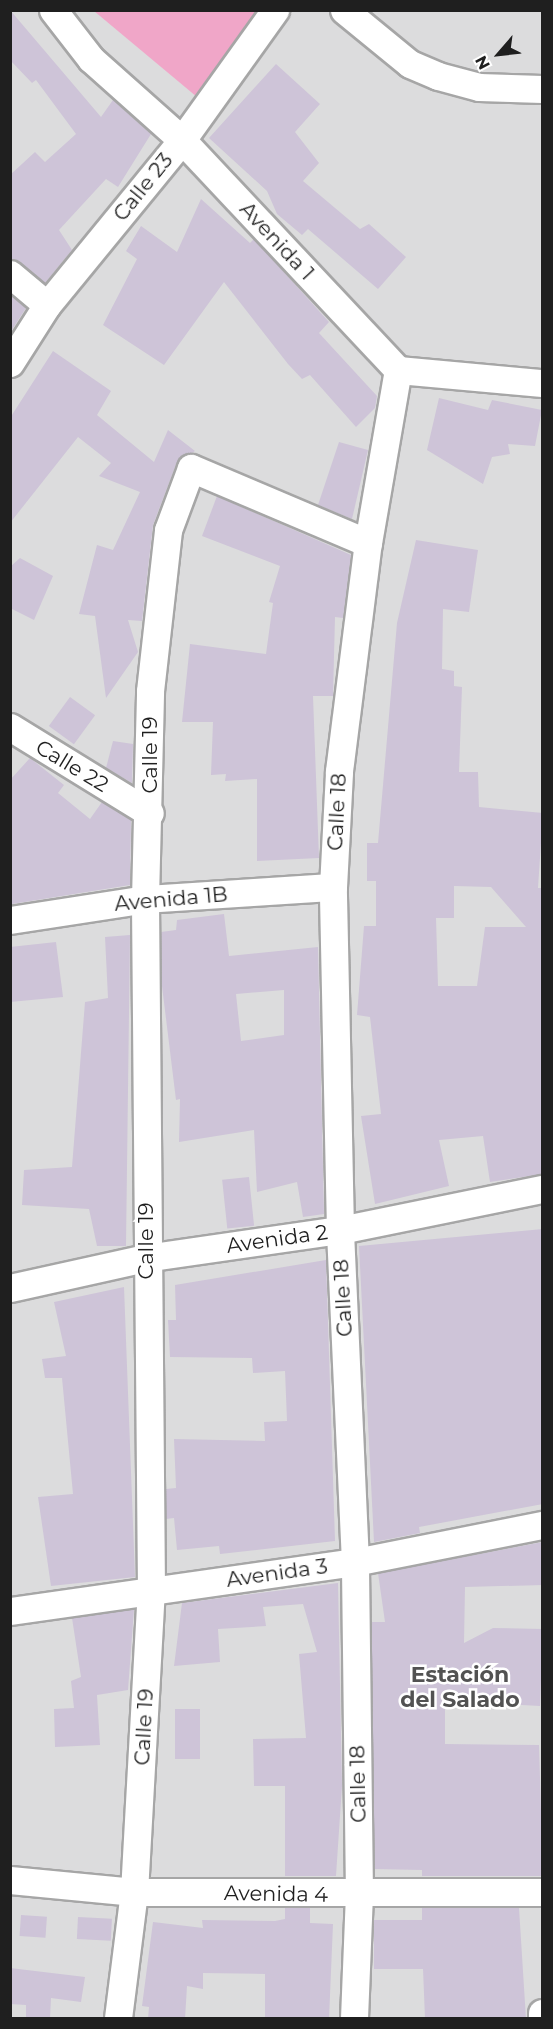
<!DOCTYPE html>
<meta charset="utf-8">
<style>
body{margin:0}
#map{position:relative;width:553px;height:2029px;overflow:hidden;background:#ede5f1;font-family:Montserrat,sans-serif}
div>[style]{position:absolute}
.residential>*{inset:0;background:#dcdcdd;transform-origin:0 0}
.grass>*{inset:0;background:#f0a6c8}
.building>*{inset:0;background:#cec4d8;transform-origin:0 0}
.roads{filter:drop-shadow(2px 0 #a6a6a6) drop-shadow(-2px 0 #a6a6a6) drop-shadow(0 2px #a6a6a6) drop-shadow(0 -2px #a6a6a6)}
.minor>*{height:27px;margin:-13.5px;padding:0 13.5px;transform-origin:13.5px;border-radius:13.5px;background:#fff}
span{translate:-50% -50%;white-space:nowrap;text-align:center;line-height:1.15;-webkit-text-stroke:5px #fff;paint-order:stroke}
.street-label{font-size:21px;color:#1f1f1f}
.neighbourhood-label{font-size:22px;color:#525252;font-weight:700}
.frame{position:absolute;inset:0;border:12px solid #1f1f1f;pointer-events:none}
.north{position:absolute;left:469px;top:24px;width:60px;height:60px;-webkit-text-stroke:4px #fff;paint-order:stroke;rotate:242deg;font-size:16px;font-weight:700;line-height:24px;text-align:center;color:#1f1f1f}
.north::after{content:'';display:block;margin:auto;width:21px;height:27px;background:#1f1f1f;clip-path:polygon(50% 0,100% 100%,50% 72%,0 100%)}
</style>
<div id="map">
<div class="residential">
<i style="left:11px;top:11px;width:531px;height:2007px"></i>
</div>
<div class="grass">
<i style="clip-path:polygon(94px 11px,260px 11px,197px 97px)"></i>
</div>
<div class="building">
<i style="clip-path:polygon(10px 10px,101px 117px,113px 100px,151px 134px,118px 187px,106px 179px,59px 230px,72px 250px,45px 283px,10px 259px,10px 175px,35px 152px,45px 162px,76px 134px,36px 80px,32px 83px,10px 60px)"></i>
<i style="clip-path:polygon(276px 64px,320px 104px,295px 132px,319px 163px,303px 181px,360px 229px,369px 224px,406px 257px,378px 289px,308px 229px,302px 235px,277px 214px,267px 191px,209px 138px)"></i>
<i style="clip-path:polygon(201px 199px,250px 243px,254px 239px,329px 322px,319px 333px,377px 396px,375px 408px,356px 427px,310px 375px,302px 379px,288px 364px,224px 282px,164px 365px,103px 325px,137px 259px,126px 251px,141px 226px,177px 252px)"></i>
<i style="clip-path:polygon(10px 295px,26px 308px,10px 333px)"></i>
<i style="clip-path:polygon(53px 351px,111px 391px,97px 415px,154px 462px,168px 430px,195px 451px,177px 462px,153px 525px,142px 621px,128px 620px,138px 652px,106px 698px,95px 616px,79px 614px,97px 545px,113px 550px,140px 492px,99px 476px,111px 463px,78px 437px,10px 523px,10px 418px)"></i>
<i style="clip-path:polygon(439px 398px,488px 410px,492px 400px,542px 410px,535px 446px,508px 444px,510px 454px,492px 457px,483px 484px,427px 450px)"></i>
<i style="clip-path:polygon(339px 442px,368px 450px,352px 519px,318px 505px)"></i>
<i style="clip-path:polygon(217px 496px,351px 555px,343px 618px,335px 617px,333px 696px,313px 696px,319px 858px,257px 861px,257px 779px,225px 781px,226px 774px,211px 775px,213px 722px,182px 722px,190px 644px,266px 654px,273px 603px,269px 602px,280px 566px,202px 536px)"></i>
<i style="clip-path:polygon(evenodd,416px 540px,478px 550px,469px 612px,443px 609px,442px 669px,454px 671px,454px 686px,462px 687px,459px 772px,478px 772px,479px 807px,543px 813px,538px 888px,543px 888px,543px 1174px,490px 1182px,483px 1136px,439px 1140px,449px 1186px,375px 1204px,361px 1116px,381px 1114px,370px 1017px,357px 1015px,364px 926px,376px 926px,376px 881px,367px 881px,367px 843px,378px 843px,397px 623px,416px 540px,454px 886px,491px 887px,526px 927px,485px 927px,477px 986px,438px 986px,436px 918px,454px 918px,454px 886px)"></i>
<i style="clip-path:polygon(20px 558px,53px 576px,34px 620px,10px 608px,10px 567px)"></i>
<i style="left:70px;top:697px;width:31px;height:36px;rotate:36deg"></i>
<i style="clip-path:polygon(113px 741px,133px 744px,132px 783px,106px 768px)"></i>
<i style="clip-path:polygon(30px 758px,64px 785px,58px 793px,90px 819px,102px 802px,131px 820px,130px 885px,12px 904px,10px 780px)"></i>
<i style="clip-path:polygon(evenodd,224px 914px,229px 956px,318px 947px,324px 1214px,303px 1217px,297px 1182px,257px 1192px,254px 1130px,179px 1142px,180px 1099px,176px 1100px,161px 978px,161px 932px,176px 930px,177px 920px,224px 914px,284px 990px,284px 1035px,241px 1041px,236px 994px,284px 990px)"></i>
<i style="clip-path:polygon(130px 935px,126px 1246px,97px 1246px,89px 1209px,22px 1205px,24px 1170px,72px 1167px,85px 1002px,108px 998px,105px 937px)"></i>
<i style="clip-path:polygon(56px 942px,63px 997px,10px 1002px,10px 947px)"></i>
<i style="left:249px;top:1177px;width:49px;height:27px;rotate:84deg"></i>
<i style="clip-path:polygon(543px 1229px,543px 1504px,419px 1527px,420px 1533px,374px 1542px,359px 1246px)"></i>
<i style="clip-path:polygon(326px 1260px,335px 1541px,220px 1554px,219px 1546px,177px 1550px,174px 1518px,166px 1519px,166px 1489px,176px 1488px,174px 1439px,265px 1441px,264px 1422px,287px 1421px,285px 1371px,253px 1373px,252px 1358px,170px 1357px,168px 1320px,176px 1320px,175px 1285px)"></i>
<i style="clip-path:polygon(124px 1287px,135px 1577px,51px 1586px,38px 1497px,73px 1494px,62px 1378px,45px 1378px,42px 1359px,66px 1356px,54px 1302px)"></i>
<i style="clip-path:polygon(543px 1542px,543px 1585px,465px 1587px,464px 1643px,493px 1628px,543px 1629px,540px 1706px,445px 1701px,445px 1744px,539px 1745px,543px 1876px,422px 1876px,422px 1870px,374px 1869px,371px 1622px,385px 1622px,378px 1573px)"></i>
<i style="clip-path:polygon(338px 1583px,342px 1786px,336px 1876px,285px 1876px,285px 1786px,254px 1786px,253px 1739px,306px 1738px,299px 1654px,317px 1652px,303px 1604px,263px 1607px,266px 1626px,218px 1629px,220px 1662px,174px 1666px,182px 1603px)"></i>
<i style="clip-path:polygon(134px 1609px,128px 1690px,97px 1695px,100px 1745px,55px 1747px,54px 1709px,74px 1708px,71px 1681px,81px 1677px,72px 1618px)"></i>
<i style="left:175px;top:1709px;width:25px;height:50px"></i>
<i style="clip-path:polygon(285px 1908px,310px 1908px,310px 1923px,333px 1924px,329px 2019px,265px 2019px,265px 1974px,203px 1973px,203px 1989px,187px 1986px,185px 2019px,148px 2019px,149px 2007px,142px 2006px,153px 1922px,203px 1928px,202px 1920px,275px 1921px,285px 1919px)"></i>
<i style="clip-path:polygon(422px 1908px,519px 1908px,526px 2019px,425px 2019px,423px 1969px,374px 1969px,374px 1920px,422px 1920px)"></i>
<i style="left:21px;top:1915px;width:26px;height:21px;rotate:4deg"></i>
<i style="left:78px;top:1917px;width:34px;height:22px;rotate:3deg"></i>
<i style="clip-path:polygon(10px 1968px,85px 1977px,81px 2002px,51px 1998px,50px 2019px,26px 2017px,26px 2005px,10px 2004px)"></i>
</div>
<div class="roads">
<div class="minor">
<i style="left:53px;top:10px;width:62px;rotate:52.2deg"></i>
<i style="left:91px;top:59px;width:122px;rotate:41.7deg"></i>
<i style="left:182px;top:140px;width:316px;rotate:46.8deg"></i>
<i style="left:398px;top:370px;width:145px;rotate:5.2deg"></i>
<i style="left:344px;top:10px;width:85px;rotate:39.3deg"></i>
<i style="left:410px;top:64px;width:30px;rotate:23deg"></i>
<i style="left:438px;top:76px;width:42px;rotate:15deg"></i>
<i style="left:479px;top:87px;width:63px;rotate:1.8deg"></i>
<i style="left:10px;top:274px;width:48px;rotate:40deg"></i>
<i style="left:10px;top:363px;width:69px;rotate:-57.5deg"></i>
<i style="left:47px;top:305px;width:213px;rotate:-50.7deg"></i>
<i style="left:182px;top:140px;width:160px;rotate:-54.4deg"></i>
<i style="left:10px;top:727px;width:164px;rotate:31.6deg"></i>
<i style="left:10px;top:920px;width:137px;rotate:-8.8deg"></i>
<i style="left:145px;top:899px;width:188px;rotate:-3.7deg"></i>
<i style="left:10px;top:1288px;width:138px;rotate:-12.5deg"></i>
<i style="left:145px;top:1258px;width:197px;rotate:-8.2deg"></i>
<i style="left:340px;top:1230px;width:206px;rotate:-11.5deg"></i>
<i style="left:10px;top:1611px;width:348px;rotate:-8.1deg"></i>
<i style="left:355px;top:1562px;width:191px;rotate:-11.2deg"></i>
<i style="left:10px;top:1880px;width:125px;rotate:5.5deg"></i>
<i style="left:134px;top:1892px;width:408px"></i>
<i style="left:118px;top:2018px;width:127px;rotate:-82.8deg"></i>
<i style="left:134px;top:1892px;width:302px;rotate:-86.8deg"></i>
<i style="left:151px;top:1590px;width:691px;rotate:-90.5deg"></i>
<i style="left:145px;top:899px;width:208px;rotate:-88.6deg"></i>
<i style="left:150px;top:691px;width:162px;rotate:-83.6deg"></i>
<i style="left:168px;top:530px;width:66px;rotate:-69.6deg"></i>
<i style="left:191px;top:468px;width:192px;rotate:23deg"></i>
<i style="left:354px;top:2018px;width:123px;rotate:-87.7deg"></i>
<i style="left:359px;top:1895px;width:333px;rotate:-90.7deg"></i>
<i style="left:355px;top:1562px;width:332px;rotate:-92.6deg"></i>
<i style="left:340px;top:1230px;width:343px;rotate:-91.2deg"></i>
<i style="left:333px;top:887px;width:116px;rotate:-87deg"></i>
<i style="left:339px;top:771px;width:230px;rotate:-82.8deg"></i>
<i style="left:368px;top:543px;width:176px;rotate:-80.2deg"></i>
<i style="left:542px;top:2018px;width:5px;rotate:-90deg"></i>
</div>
</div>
<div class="street-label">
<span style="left:143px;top:187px;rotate:-51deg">Calle 23</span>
<span style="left:277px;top:241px;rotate:47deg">Avenida 1</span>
<span style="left:150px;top:755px;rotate:-90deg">Calle 19</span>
<span style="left:72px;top:766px;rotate:31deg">Calle 22</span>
<span style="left:337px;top:812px;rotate:-87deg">Calle 18</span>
<span style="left:171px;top:899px;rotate:-5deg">Avenida 1B</span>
<span style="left:277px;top:1239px;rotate:-8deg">Avenida 2</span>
<span style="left:146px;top:1241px;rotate:-90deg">Calle 19</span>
<span style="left:343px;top:1298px;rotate:-93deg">Calle 18</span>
<span style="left:277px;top:1573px;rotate:-8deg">Avenida 3</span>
<span style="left:144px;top:1727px;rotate:-87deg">Calle 19</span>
<span style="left:358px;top:1784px;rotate:-91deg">Calle 18</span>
<span style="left:276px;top:1894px;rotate:1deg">Avenida 4</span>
</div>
<div class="neighbourhood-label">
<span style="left:460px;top:1687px">Estación<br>del Salado</span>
</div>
<div class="frame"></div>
<div class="north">N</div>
</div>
